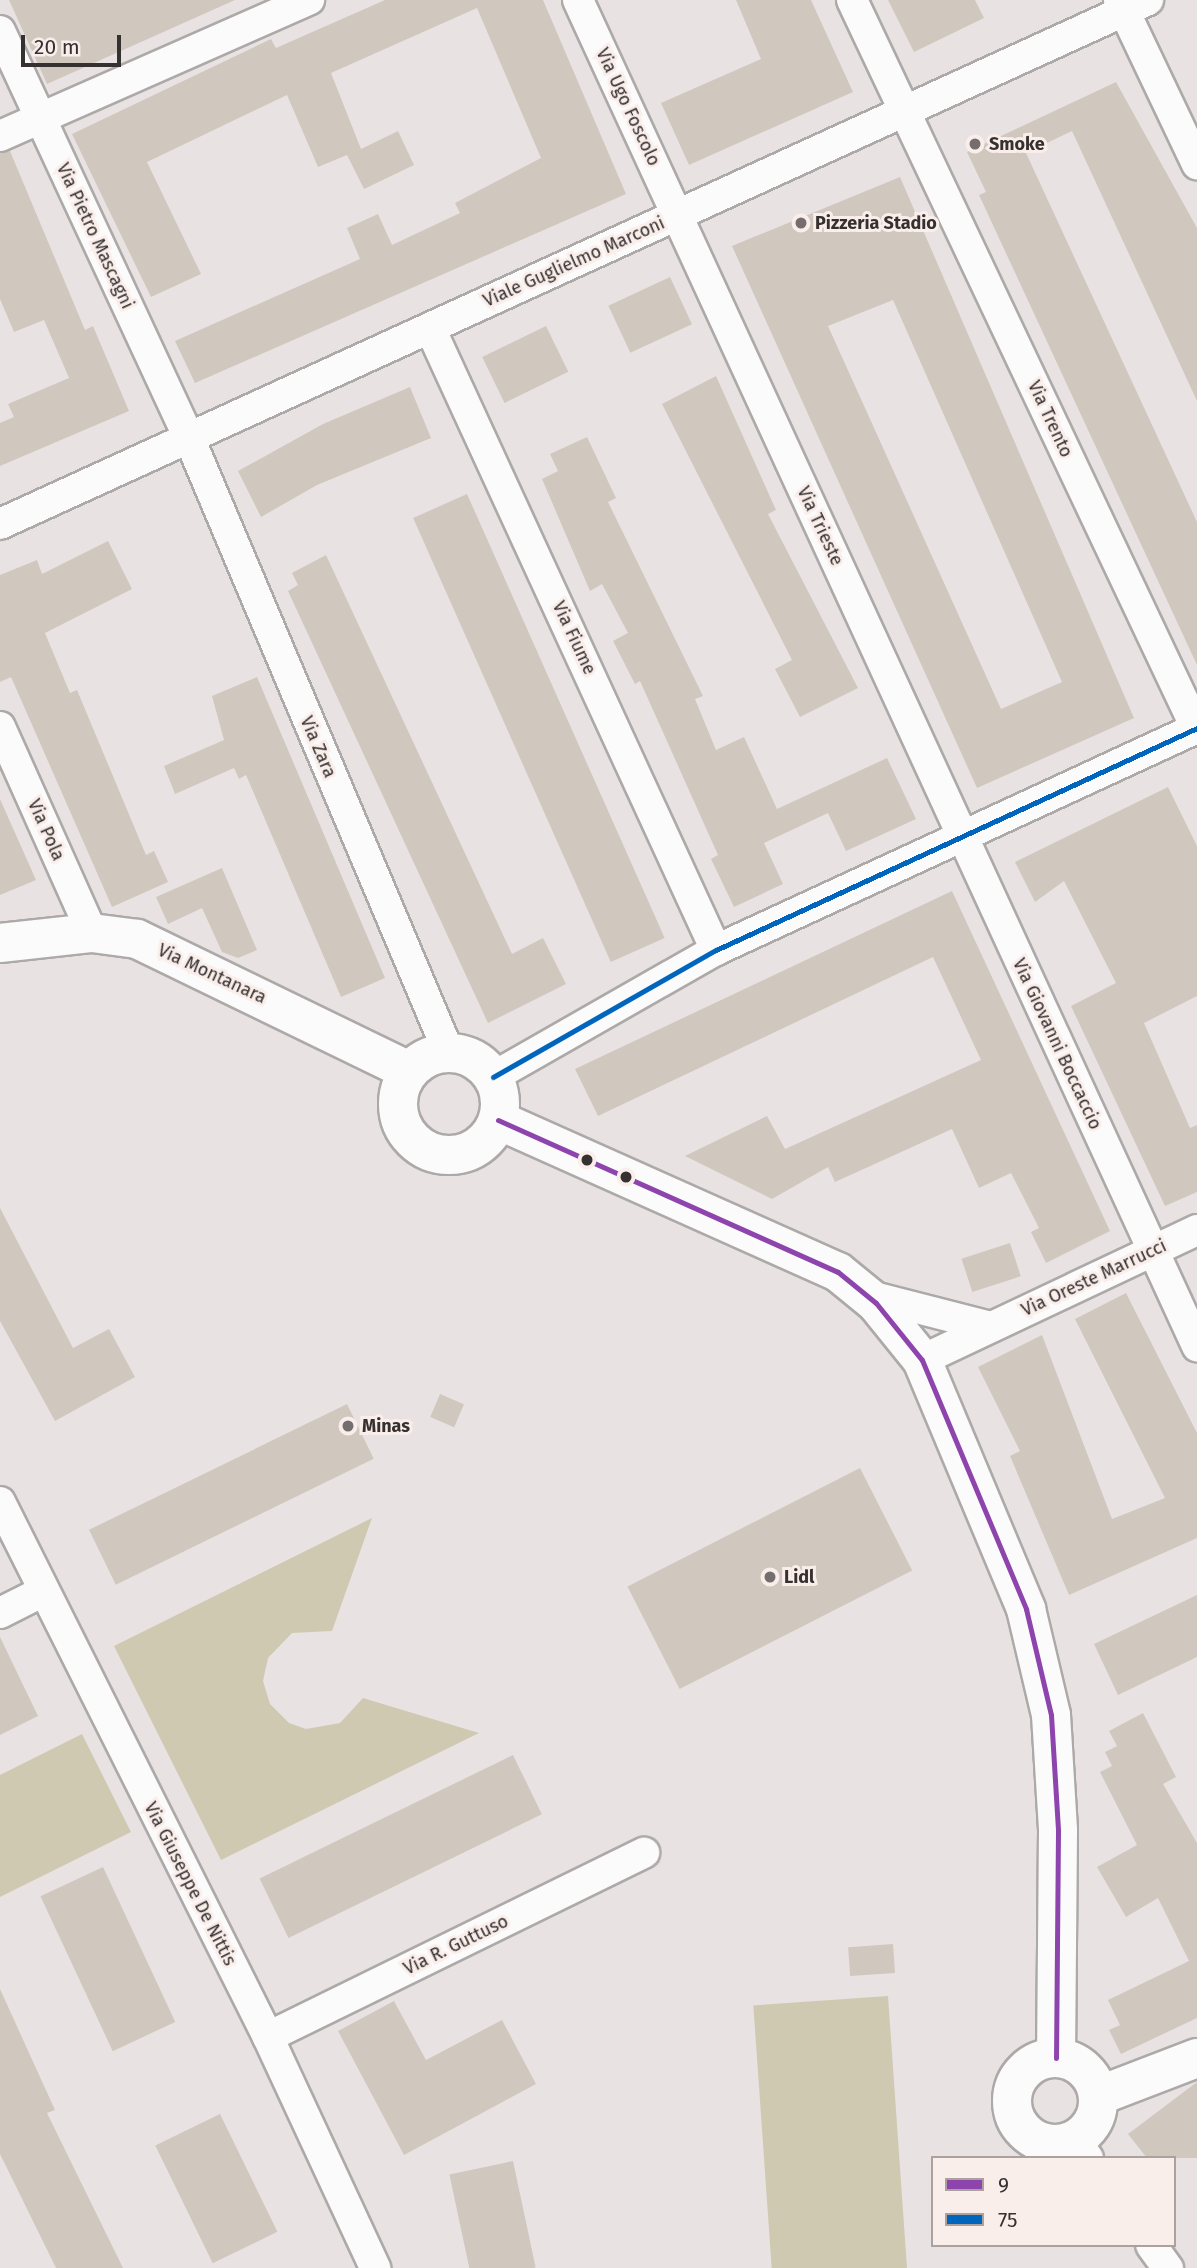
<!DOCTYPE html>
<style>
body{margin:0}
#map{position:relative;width:1197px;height:2268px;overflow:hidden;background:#e8e3e2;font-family:"Fira Sans",sans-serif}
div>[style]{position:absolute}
.green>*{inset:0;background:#cfc9b2;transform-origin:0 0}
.building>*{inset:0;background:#d0c7bf;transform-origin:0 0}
.roads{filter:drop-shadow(2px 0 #ada9a8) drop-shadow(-2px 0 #ada9a8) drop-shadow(0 2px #ada9a8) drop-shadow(0 -2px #ada9a8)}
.street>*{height:30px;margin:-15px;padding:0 15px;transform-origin:15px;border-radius:15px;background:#fcfbfb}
.secondary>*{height:38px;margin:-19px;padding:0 19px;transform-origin:19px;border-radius:19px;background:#fcfbfb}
.secondary>.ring{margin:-19px;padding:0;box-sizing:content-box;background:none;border:38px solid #fcfbfb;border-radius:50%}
.bus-1>*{height:5px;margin:-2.5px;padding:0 2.5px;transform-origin:2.5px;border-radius:2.5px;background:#8e44ad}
.bus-2>*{height:5px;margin:-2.5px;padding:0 2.5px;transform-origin:2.5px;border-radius:2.5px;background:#0065bd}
.dots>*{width:19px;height:19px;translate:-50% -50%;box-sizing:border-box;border:4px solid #faeeeb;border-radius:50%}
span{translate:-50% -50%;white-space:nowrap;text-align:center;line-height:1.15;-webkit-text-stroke:6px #faeeeb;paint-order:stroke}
.street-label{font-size:18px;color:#353130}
.poi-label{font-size:18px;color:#353130;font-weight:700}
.left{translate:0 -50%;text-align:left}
.legend{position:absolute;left:931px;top:2156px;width:245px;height:91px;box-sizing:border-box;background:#faeeeb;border:2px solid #aba2a0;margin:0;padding:9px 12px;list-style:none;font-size:21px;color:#353130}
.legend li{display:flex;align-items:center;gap:14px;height:35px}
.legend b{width:35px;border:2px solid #aba2a0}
.scale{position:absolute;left:21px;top:35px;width:100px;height:32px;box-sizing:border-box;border:4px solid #353130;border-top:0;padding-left:9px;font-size:21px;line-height:24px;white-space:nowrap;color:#353130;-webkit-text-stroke:5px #faeeeb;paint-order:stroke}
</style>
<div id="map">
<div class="green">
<i style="clip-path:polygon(372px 1518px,332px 1631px,292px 1633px,268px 1658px,263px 1681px,270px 1704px,289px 1723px,306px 1729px,340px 1723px,363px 1698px,479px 1733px,221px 1860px,114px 1646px)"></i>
<i style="clip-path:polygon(82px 1734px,131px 1832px,0 1897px,0 1775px)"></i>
<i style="left:888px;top:1996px;width:273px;height:135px;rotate:86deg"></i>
</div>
<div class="building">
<i style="clip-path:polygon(9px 0,235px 0,47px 84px)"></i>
<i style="clip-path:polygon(385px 0,543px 0,626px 194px,195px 383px,175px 341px,360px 259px,347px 228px,378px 214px,392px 245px,460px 213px,455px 203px,541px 158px,477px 8px,331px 73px,361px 149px,398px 131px,414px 165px,364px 189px,347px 155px,318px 167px,287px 95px,147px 162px,201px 274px,151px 297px,72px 134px,271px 39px,276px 48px)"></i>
<i style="clip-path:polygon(736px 0,811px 0,853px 92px,689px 165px,661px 103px,761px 59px)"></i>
<i style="clip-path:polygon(888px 0,975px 0,984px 18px,914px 52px)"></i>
<i style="clip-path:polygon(1116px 82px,1197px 228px,1197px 401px,1072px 131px,1026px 153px,1197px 522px,1197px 665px,979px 195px,986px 192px,967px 152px)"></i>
<i style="clip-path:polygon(10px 151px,85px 330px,93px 326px,129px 411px,0 466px,0 423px,14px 417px,8px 404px,69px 378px,44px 320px,14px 332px,0 299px,0 153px)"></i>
<i style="clip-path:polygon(evenodd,900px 177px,1134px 718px,977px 788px,732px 246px,900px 177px,893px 300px,1062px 682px,1001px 709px,828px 326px,893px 300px)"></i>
<i style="left:670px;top:277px;width:52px;height:68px;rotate:65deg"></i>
<i style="left:546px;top:326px;width:51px;height:71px;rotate:64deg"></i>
<i style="clip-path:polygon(716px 376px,776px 510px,768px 514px,858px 688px,800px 717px,775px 669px,792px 660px,662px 404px)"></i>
<i style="clip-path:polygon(410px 387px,431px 438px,317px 485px,261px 517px,238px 471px,323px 424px)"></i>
<i style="clip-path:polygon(587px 437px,616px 498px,608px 502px,703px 696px,695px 699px,716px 750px,744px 737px,777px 809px,887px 758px,916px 819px,846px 851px,828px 813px,764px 843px,783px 884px,734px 907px,711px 859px,718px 855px,640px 681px,635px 684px,613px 641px,628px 633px,602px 584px,590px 591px,542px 479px,558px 471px,550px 454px)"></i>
<i style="left:467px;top:494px;width:486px;height:59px;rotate:66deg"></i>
<i style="clip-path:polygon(108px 541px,132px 589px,45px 633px,70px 693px,77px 690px,146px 855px,154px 851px,168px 882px,112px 907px,11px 677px,0 682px,0 575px,37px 560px,42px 574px)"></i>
<i style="clip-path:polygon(326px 555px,512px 954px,543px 938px,566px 984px,488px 1023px,288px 591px,298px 585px,292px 573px)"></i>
<i style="clip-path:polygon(257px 677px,385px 978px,341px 997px,246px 775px,239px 779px,234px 768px,175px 794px,164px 766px,224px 740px,212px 696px)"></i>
<i style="clip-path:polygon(1168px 787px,1197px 846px,1197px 996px,1144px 1023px,1190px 1128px,1197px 1125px,1197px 1192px,1165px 1206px,1071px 1006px,1116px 983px,1064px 881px,1035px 902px,1015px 862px)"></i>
<i style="clip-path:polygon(0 799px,36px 880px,0 895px)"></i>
<i style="clip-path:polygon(222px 868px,257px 950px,238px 958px,222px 952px,202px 908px,168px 924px,156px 897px)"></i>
<i style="clip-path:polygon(952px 891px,1110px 1231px,1046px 1263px,1031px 1232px,1039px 1228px,1011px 1173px,979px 1188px,952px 1129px,835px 1182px,828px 1167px,772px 1199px,685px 1156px,767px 1116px,785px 1149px,981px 1060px,933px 957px,598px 1116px,575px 1069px)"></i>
<i style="clip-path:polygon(0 1208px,73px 1348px,109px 1329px,135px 1377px,55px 1421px,0 1321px)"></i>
<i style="left:1010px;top:1243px;width:35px;height:51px;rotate:72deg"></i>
<i style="clip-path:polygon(1126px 1293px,1197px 1433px,1197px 1538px,1069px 1595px,1010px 1456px,1020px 1451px,978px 1367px,1042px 1335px,1112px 1519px,1165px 1498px,1075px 1319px)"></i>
<i style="left:440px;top:1394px;width:26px;height:25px;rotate:23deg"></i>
<i style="left:347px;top:1404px;width:61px;height:287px;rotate:64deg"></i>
<i style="left:860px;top:1468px;width:115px;height:261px;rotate:63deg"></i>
<i style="clip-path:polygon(1197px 1595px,1197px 1657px,1118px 1695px,1094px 1644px)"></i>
<i style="clip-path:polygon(0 1637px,38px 1716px,0 1735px)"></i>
<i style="clip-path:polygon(1143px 1713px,1176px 1777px,1163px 1784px,1197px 1843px,1197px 2018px,1121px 2054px,1109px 2030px,1120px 2025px,1108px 2000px,1189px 1961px,1158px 1898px,1126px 1917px,1097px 1867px,1137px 1845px,1100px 1772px,1112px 1766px,1105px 1752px,1117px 1746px,1109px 1731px)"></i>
<i style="left:513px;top:1755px;width:66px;height:282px;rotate:64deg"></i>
<i style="left:103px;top:1867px;width:171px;height:69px;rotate:65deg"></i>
<i style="left:893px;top:1944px;width:29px;height:45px;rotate:86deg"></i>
<i style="clip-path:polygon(0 1989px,55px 2110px,47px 2113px,123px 2268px,56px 2268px,0 2154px)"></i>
<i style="clip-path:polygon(394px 2001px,426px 2060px,502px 2020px,536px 2084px,404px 2155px,338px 2031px)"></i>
<i style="clip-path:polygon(1197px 2082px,1197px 2158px,1147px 2158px,1128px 2134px)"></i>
<i style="left:220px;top:2114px;width:131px;height:72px;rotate:64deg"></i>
<i style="left:513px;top:2161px;width:109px;height:65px;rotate:78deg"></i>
</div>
<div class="roads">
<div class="street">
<i style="left:578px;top:0;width:1482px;rotate:65.3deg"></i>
<i style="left:852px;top:0;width:807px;rotate:64.7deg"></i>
<i style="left:1119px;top:0;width:182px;rotate:64.6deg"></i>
<i style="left:0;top:31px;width:451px;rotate:65.1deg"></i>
<i style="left:190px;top:440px;width:665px;rotate:67.1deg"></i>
<i style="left:0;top:136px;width:338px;rotate:-23.8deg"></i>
<i style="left:430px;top:328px;width:685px;rotate:65.31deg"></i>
<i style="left:0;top:524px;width:1262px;rotate:-24.53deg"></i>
<i style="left:0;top:727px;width:226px;rotate:65.9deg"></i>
<i style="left:493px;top:1077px;width:257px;rotate:-29.7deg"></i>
<i style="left:716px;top:950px;width:530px;rotate:-24.78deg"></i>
<i style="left:866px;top:1295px;width:129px;rotate:14.4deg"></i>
<i style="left:922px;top:1360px;width:304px;rotate:-25.3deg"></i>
<i style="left:0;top:1502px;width:598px;rotate:63.39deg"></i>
<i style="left:268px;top:2037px;width:255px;rotate:65.1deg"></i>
<i style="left:0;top:1613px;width:47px;rotate:-26.6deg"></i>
<i style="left:268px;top:2037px;width:419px;rotate:-26.1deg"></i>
<i style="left:1075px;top:2139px;width:23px;rotate:56deg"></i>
<i style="left:1151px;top:2245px;width:29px;rotate:54deg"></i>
</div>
<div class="secondary">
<i style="left:0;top:943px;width:93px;rotate:-6.2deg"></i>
<i style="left:92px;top:933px;width:45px;rotate:7.6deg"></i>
<i style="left:137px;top:939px;width:302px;rotate:25.9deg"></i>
<i class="ring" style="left:398px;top:1053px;width:64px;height:64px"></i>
<i style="left:498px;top:1120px;width:372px;rotate:24.1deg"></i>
<i style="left:838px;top:1272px;width:49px;rotate:39.2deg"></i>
<i style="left:876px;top:1303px;width:73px;rotate:51.1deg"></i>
<i style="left:922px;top:1360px;width:270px;rotate:67.3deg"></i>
<i style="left:1026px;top:1609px;width:109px;rotate:76.7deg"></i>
<i style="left:1051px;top:1715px;width:116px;rotate:86.5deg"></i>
<i style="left:1058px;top:1831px;width:227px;rotate:90.5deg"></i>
<i class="ring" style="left:1012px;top:2058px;width:48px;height:48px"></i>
<i style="left:1098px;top:2096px;width:106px;rotate:-21deg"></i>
</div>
</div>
<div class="bus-1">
<i style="left:498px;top:1120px;width:372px;rotate:24.1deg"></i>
<i style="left:838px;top:1272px;width:49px;rotate:39.2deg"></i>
<i style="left:876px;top:1303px;width:73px;rotate:51.1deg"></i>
<i style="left:922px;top:1360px;width:270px;rotate:67.3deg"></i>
<i style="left:1026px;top:1609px;width:109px;rotate:76.7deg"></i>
<i style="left:1051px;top:1715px;width:116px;rotate:86.5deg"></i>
<i style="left:1058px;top:1831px;width:227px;rotate:90.5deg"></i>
</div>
<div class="bus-2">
<i style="left:493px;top:1077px;width:257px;rotate:-29.7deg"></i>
<i style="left:716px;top:950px;width:530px;rotate:-24.78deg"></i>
</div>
<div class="dots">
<i style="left:975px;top:144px;background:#746f6e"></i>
<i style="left:801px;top:223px;background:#746f6e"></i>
<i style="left:587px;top:1160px;background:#353130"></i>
<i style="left:626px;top:1177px;background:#353130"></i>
<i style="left:348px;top:1426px;background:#746f6e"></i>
<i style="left:770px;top:1577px;background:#746f6e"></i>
</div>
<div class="street-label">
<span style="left:628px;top:107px;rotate:65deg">Via Ugo Foscolo</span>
<span style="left:95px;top:236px;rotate:65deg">Via Pietro Mascagni</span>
<span style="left:574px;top:262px;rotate:-24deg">Viale Guglielmo Marconi</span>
<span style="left:1050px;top:419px;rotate:65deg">Via Trento</span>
<span style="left:820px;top:526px;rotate:65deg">Via Trieste</span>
<span style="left:574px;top:638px;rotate:65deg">Via Fiume</span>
<span style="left:318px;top:747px;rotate:67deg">Via Zara</span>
<span style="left:46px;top:830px;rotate:66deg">Via Pola</span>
<span style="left:212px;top:974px;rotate:25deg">Via Montanara</span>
<span style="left:1057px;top:1044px;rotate:65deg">Via Giovanni Boccaccio</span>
<span style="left:1094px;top:1278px;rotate:-25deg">Via Oreste Marrucci</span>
<span style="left:190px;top:1884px;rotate:63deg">Via Giuseppe De Nittis</span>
<span style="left:456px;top:1945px;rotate:-26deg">Via R. Guttuso</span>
</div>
<div class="poi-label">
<span class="left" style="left:989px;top:144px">Smoke</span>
<span class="left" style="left:815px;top:223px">Pizzeria Stadio</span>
<span class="left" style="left:362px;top:1426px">Minas</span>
<span class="left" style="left:784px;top:1577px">Lidl</span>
</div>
<ul class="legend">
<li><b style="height:9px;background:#8e44ad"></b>9</li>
<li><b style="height:9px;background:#0065bd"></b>75</li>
</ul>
<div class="scale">20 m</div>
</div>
